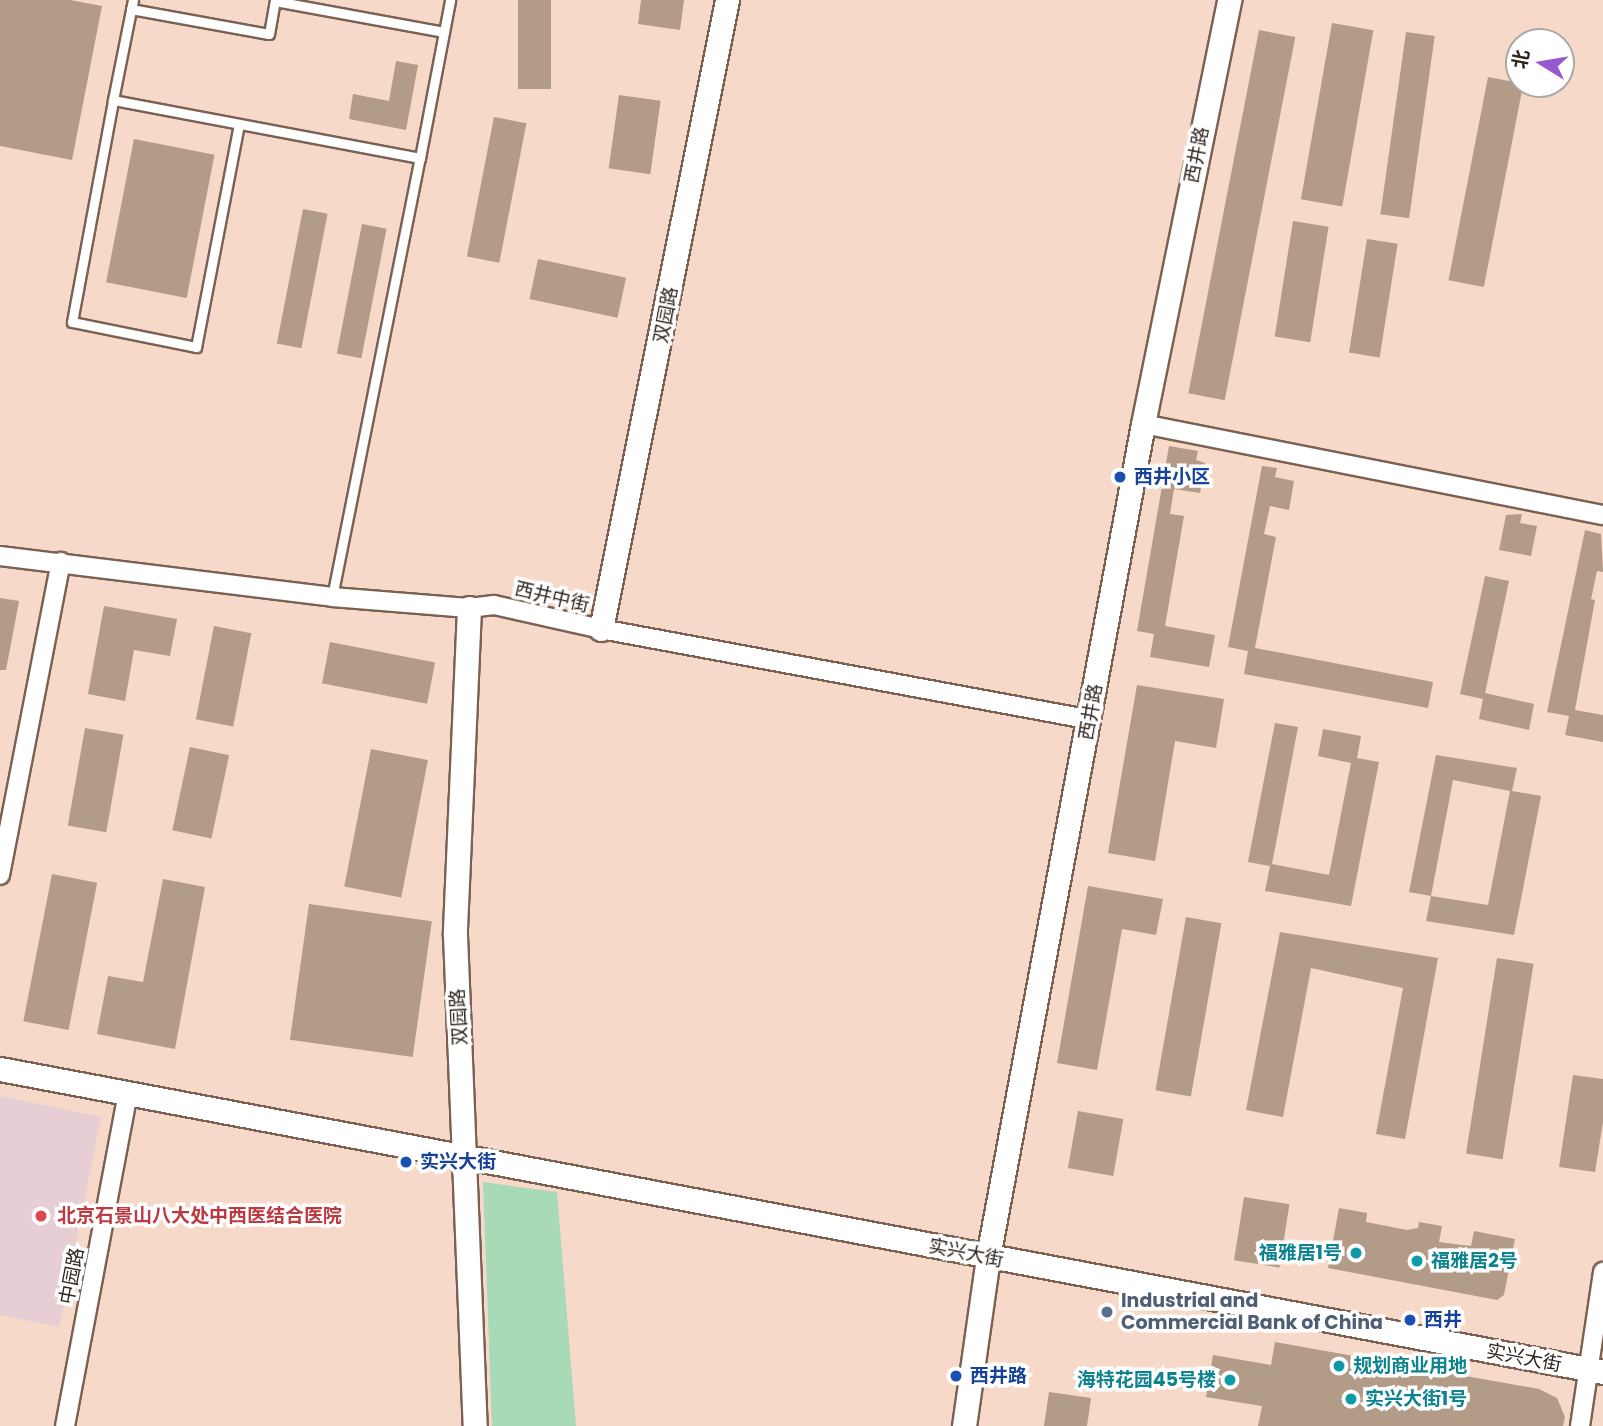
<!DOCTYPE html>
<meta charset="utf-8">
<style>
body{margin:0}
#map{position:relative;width:1603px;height:1426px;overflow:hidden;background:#f6d9c8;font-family:Poppins,"Noto Sans SC",sans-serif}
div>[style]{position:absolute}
.medical>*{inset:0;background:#e7ced4}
.green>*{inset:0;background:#a8dab7}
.building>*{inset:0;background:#b29b87;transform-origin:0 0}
.roads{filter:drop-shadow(2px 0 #7a6153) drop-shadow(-2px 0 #7a6153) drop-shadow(0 2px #7a6153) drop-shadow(0 -2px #7a6153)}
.service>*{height:9px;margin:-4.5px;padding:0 4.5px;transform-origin:4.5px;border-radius:4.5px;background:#fff}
.minor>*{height:18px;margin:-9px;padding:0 9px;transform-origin:9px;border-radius:9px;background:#fff}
.tertiary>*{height:23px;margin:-11.5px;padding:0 11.5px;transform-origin:11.5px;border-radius:11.5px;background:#fff}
.dots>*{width:19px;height:19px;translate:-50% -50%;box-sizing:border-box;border:4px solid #fff;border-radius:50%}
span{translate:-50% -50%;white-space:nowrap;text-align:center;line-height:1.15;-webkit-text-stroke:7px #fff;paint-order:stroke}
.street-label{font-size:19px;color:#2f251f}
.transit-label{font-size:19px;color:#164399;font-weight:700}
.left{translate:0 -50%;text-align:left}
.health-label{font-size:19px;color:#be3a42;font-weight:700}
.culture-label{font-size:19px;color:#0d838f;font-weight:700}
.right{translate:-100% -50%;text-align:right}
.service-label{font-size:19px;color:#4e5e75;font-weight:700}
.north{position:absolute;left:1505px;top:28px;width:70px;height:70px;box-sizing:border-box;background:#fff;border:2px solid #aca8a5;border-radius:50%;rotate:281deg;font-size:19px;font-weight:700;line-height:28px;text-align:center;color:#2f251f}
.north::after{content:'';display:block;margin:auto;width:24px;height:32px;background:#9858cf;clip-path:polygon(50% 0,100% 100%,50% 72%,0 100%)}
</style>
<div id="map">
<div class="medical">
<i style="clip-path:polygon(0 1096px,101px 1117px,59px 1327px,0 1315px)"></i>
</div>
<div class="green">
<i style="clip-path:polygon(483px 1182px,557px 1192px,576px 1426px,492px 1426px)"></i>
</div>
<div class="building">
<i style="clip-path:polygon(0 0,70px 0,102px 6px,72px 160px,0 146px)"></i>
<i style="left:518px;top:0;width:33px;height:89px"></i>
<i style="clip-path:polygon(641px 0,684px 0,680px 30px,638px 24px)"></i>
<i style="left:1332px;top:23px;width:42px;height:179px;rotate:10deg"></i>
<i style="left:1259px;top:30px;width:37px;height:370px;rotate:11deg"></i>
<i style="left:1406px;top:32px;width:29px;height:184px;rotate:8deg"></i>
<i style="clip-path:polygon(396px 61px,418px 65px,406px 130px,349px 119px,353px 94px,389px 101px)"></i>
<i style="left:1488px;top:77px;width:36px;height:207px;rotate:11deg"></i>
<i style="left:619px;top:95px;width:42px;height:74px;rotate:8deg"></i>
<i style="left:494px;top:117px;width:33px;height:142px;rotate:11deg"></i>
<i style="left:134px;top:139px;width:82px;height:146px;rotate:11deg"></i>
<i style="left:303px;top:209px;width:25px;height:137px;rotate:11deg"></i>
<i style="left:1293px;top:221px;width:36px;height:117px;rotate:9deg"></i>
<i style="left:362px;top:224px;width:25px;height:132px;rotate:11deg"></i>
<i style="left:1367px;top:239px;width:31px;height:115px;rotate:9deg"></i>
<i style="left:538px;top:259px;width:90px;height:41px;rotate:12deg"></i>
<i style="clip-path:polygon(1169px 446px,1198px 451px,1196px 460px,1205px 463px,1200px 493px,1174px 489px,1170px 514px,1184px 516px,1165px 626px,1215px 635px,1209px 667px,1150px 657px,1154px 634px,1137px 631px)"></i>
<i style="clip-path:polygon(1262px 466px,1277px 468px,1275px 477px,1294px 481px,1289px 510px,1270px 506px,1264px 534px,1276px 537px,1255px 648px,1433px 682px,1428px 708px,1244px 674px,1248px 651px,1228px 647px)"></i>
<i style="clip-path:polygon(1522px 514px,1520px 523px,1537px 526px,1531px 556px,1499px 550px,1506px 515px)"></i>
<i style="clip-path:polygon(1585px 530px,1601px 534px,1603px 572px,1597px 571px,1591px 599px,1595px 600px,1575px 710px,1603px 715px,1603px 742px,1565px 735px,1569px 716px,1547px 712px)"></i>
<i style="clip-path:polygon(1485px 576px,1509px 581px,1485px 693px,1534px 704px,1529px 730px,1479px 719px,1483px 699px,1460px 694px)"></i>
<i style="clip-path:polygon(0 598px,19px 601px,6px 670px,0 670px)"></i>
<i style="clip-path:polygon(104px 606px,177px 619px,170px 656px,134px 650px,125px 701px,88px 694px)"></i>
<i style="left:214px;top:626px;width:38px;height:95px;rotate:11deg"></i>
<i style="left:330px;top:642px;width:107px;height:42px;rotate:11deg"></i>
<i style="clip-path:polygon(1137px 685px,1224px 699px,1216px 748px,1175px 741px,1155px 861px,1108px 853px)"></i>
<i style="clip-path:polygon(1275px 723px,1298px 727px,1272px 864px,1329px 875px,1351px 763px,1318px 756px,1323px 729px,1361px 736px,1357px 758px,1379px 762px,1351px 906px,1265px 891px,1270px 866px,1248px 862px)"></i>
<i style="left:85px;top:728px;width:39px;height:99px;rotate:10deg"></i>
<i style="left:190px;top:747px;width:40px;height:85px;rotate:12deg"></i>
<i style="left:371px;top:749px;width:58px;height:140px;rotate:11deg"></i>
<i style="clip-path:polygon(evenodd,1436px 755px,1517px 768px,1512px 791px,1541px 796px,1514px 935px,1426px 921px,1431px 896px,1409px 892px,1436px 755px,1453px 780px,1510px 791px,1488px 905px,1431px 896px,1453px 780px)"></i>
<i style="left:52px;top:874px;width:46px;height:150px;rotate:11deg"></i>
<i style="clip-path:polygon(163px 879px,205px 887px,175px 1049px,97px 1034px,108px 976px,143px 982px)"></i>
<i style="clip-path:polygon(1088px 886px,1163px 899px,1156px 935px,1122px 929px,1097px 1070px,1057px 1063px)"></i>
<i style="left:309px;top:904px;width:124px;height:137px;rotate:8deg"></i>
<i style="left:1186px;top:917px;width:36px;height:176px;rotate:10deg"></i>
<i style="clip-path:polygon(1280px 932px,1438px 958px,1405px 1139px,1376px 1134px,1403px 988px,1311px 968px,1283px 1117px,1246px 1110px)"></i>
<i style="left:1497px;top:958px;width:37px;height:198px;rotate:9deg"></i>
<i style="clip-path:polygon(1573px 1075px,1603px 1079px,1603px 1122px,1595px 1172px,1559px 1167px)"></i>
<i style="left:1078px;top:1111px;width:46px;height:58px;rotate:10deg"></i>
<i style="left:1244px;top:1197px;width:46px;height:64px;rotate:9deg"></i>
<i style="clip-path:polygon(1339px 1208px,1367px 1213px,1366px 1222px,1407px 1230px,1418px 1228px,1419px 1222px,1442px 1226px,1439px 1242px,1454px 1244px,1471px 1246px,1474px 1231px,1515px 1239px,1504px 1295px,1497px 1300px,1328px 1268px)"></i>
<i style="clip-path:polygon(1275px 1342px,1539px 1389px,1557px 1398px,1565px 1417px,1563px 1426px,1258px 1426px,1262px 1406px,1206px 1397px,1213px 1355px,1271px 1365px)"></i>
<i style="clip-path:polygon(1049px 1392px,1091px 1398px,1087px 1426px,1044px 1426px)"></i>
</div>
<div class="roads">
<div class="service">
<i style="left:275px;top:1px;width:172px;rotate:10.4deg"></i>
<i style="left:131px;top:9px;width:140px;rotate:10.3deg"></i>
<i style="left:269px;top:34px;width:35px;rotate:-80deg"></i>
<i style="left:113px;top:100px;width:102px;rotate:-78.7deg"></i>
<i style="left:239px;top:124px;width:227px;rotate:100.9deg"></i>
<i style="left:196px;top:347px;width:126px;rotate:-168.6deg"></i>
<i style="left:72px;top:322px;width:226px;rotate:-79.5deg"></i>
<i style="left:113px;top:100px;width:312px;rotate:10.7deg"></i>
<i style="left:420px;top:158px;width:161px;rotate:-79.2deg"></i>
<i style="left:332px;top:597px;width:448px;rotate:-78.7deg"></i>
</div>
<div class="minor">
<i style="left:1143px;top:424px;width:469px;rotate:11.2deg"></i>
<i style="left:0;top:556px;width:335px;rotate:7deg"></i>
<i style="left:332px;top:597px;width:137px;rotate:4.6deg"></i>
<i style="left:469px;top:608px;width:25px;rotate:-7deg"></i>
<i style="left:494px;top:605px;width:110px;rotate:12.6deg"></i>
<i style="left:601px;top:629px;width:497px;rotate:10.5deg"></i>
<i style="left:0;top:875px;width:319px;rotate:-79deg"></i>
<i style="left:65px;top:1426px;width:340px;rotate:-79.3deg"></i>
<i style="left:1580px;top:1426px;width:156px;rotate:-81.5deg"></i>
</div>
<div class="tertiary">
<i style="left:469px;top:608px;width:327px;rotate:92.5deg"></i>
<i style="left:455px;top:935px;width:491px;rotate:87.7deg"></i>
<i style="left:601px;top:629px;width:641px;rotate:-78.67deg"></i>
<i style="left:0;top:1069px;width:1631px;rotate:10.7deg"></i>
<i style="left:964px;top:1426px;width:171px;rotate:-81.9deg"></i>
<i style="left:988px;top:1257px;width:847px;rotate:-79.46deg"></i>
<i style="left:1143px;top:424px;width:433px;rotate:-78.5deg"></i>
</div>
</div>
<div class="dots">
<i style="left:1120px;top:477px;background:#1a4fb4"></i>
<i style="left:406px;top:1162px;background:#1a4fb4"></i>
<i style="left:41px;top:1216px;background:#e0444e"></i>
<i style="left:1356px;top:1253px;background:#0f9aa8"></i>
<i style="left:1417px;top:1261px;background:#0f9aa8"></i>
<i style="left:1107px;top:1312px;background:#5c6f8a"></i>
<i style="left:1410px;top:1320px;background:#1a4fb4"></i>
<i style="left:1339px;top:1366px;background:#0f9aa8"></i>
<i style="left:956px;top:1376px;background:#1a4fb4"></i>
<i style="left:1230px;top:1380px;background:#0f9aa8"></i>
<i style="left:1351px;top:1399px;background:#0f9aa8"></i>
</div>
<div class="street-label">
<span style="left:1197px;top:155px;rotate:-79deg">西井路</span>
<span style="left:666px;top:315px;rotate:-79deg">双园路</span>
<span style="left:552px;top:597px;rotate:13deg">西井中街</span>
<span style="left:1091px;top:712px;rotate:-80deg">西井路</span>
<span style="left:459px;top:1017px;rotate:-93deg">双园路</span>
<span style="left:966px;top:1253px;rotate:11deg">实兴大街</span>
<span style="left:72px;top:1276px;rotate:-79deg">中园路</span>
<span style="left:1524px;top:1358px;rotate:11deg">实兴大街</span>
</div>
<div class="transit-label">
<span class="left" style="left:1134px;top:477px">西井小区</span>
<span class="left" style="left:420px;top:1162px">实兴大街</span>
<span class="left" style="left:1424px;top:1320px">西井</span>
<span class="left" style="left:970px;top:1376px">西井路</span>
</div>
<div class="health-label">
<span class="left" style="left:57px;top:1216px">北京石景山八大处中西医结合医院</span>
</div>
<div class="culture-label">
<span class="right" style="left:1342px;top:1253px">福雅居1号</span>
<span class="left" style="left:1431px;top:1261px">福雅居2号</span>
<span class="left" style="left:1353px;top:1366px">规划商业用地</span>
<span class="right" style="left:1216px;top:1380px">海特花园45号楼</span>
<span class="left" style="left:1365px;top:1399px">实兴大街1号</span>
</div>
<div class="service-label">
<span class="left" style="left:1121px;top:1312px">Industrial and<br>Commercial Bank of China</span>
</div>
<div class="north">北</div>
</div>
